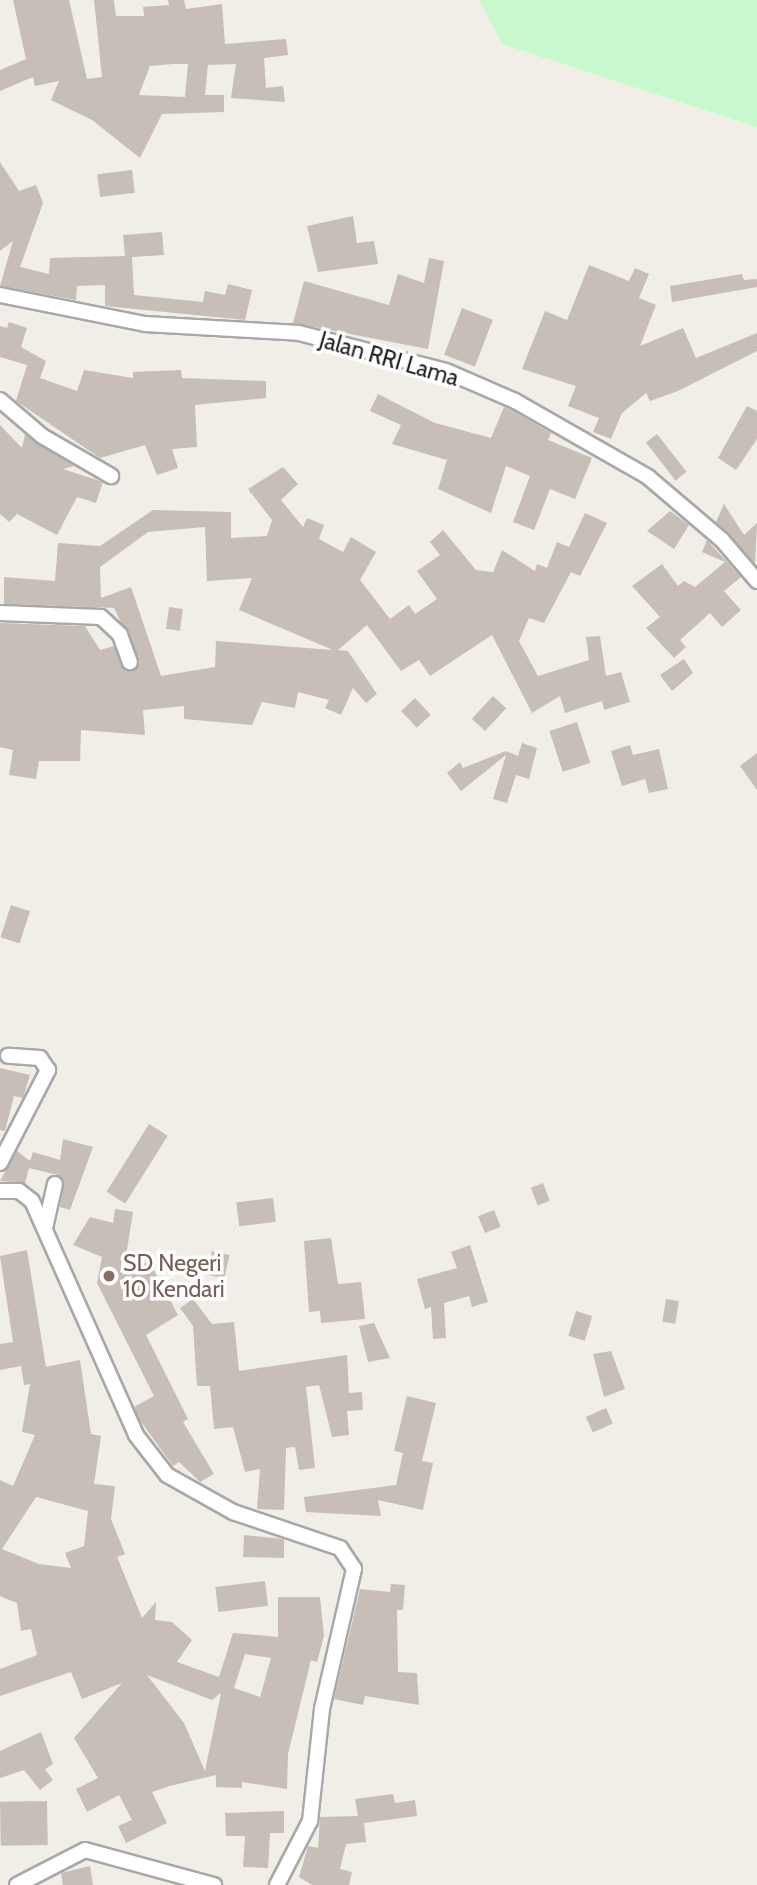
<!DOCTYPE html>
<style>
body{margin:0}
#map{position:relative;width:757px;height:1885px;overflow:hidden;background:#f1eee8;font-family:Cabin,sans-serif}
div>[style]{position:absolute}
.park>*{inset:0;background:#c7f9cd}
.building>*{inset:0;background:#c6beb7;transform-origin:0 0}
.roads{filter:drop-shadow(2px 0 #a8a8a8) drop-shadow(-2px 0 #a8a8a8) drop-shadow(0 2px #a8a8a8) drop-shadow(0 -2px #a8a8a8)}
.street>*{height:14px;margin:-7px;padding:0 7px;transform-origin:7px;border-radius:7px;background:#fff}
.dots>*{width:19px;height:19px;translate:-50% -50%;box-sizing:border-box;border:4px solid #fff;border-radius:50%}
span{translate:-50% -50%;white-space:nowrap;text-align:center;line-height:1.15;-webkit-text-stroke:7px #fff;paint-order:stroke}
.street-label{font-size:23px;color:#212121}
.education-label{font-size:23px;color:#785e54}
.left{translate:0 -50%;text-align:left}
</style>
<div id="map">
<div class="park">
<i style="clip-path:polygon(479px 0,757px 0,757px 127px,502px 44px)"></i>
</div>
<div class="building">
<i style="clip-path:polygon(evenodd,13px 0,69px 0,87px 79px,102px 77px,94px 0,114px 0,116px 16px,144px 16px,143px 7px,169px 5px,168px 0,184px 0,186px 9px,222px 4px,225px 44px,286px 39px,288px 55px,264px 58px,266px 88px,283px 86px,285px 102px,231px 98px,236px 64px,208px 65px,205px 95px,224px 95px,224px 112px,162px 114px,140px 158px,92px 120px,51px 100px,59px 81px,35px 86px,33px 77px,0 91px,0 70px,26px 59px,13px 0,173px 64px,188px 64px,185px 97px,139px 95px,150px 66px,173px 64px)"></i>
<i style="clip-path:polygon(0 162px,19px 191px,36px 185px,43px 203px,20px 267px,49px 274px,50px 258px,125px 256px,123px 235px,162px 232px,164px 255px,132px 257px,134px 295px,203px 302px,205px 291px,225px 295px,228px 284px,252px 290px,245px 320px,105px 306px,105px 285px,77px 286px,76px 300px,0 286px,13px 241px,0 251px)"></i>
<i style="left:132px;top:170px;width:23px;height:35px;rotate:83deg"></i>
<i style="clip-path:polygon(353px 216px,357px 243px,374px 241px,378px 264px,318px 272px,307px 226px)"></i>
<i style="clip-path:polygon(429px 258px,444px 261px,428px 349px,293px 323px,304px 281px,389px 305px,398px 274px,424px 283px)"></i>
<i style="clip-path:polygon(589px 265px,629px 281px,635px 268px,649px 274px,639px 298px,656px 305px,640px 346px,683px 328px,696px 358px,757px 333px,757px 351px,678px 391px,650px 401px,646px 393px,622px 413px,611px 439px,593px 432px,599px 418px,568px 406px,576px 386px,522px 369px,545px 311px,567px 320px)"></i>
<i style="clip-path:polygon(742px 274px,744px 280px,757px 279px,757px 287px,672px 302px,670px 286px)"></i>
<i style="left:462px;top:308px;width:33px;height:50px;rotate:21deg"></i>
<i style="clip-path:polygon(9px 322px,27px 328px,21px 347px,46px 361px,40px 378px,77px 391px,84px 370px,133px 378px,133px 372px,181px 370px,182px 378px,266px 381px,266px 398px,195px 405px,197px 447px,172px 449px,178px 468px,157px 475px,145px 445px,100px 458px,16px 401px,27px 365px,0 357px,0 326px,7px 328px)"></i>
<i style="clip-path:polygon(378px 394px,435px 423px,491px 438px,504px 407px,511px 410px,551px 433px,548px 440px,592px 458px,575px 499px,550px 489px,534px 530px,513px 522px,530px 476px,506px 466px,491px 513px,438px 489px,447px 460px,392px 444px,401px 425px,370px 411px)"></i>
<i style="clip-path:polygon(747px 406px,757px 411px,757px 439px,736px 470px,718px 458px)"></i>
<i style="clip-path:polygon(0 425px,22px 448px,25px 434px,74px 466px,63px 469px,103px 482px,96px 503px,77px 497px,57px 535px,17px 514px,9px 522px,0 514px)"></i>
<i style="left:657px;top:434px;width:48px;height:14px;rotate:52deg"></i>
<i style="clip-path:polygon(evenodd,283px 467px,298px 484px,281px 500px,303px 527px,307px 518px,324px 525px,319px 539px,343px 552px,351px 537px,376px 552px,360px 580px,390px 619px,409px 605px,415px 614px,437px 599px,417px 571px,440px 555px,430px 542px,443px 530px,476px 570px,493px 572px,502px 550px,535px 571px,537px 564px,547px 568px,557px 542px,569px 547px,585px 513px,607px 523px,580px 576px,571px 572px,544px 623px,529px 618px,519px 641px,538px 676px,589px 660px,586px 637px,600px 636px,606px 676px,621px 672px,630px 702px,604px 710px,602px 701px,565px 713px,560px 696px,532px 713px,492px 635px,430px 676px,419px 660px,401px 671px,367px 625px,338px 650px,348px 651px,377px 694px,366px 703px,353px 688px,341px 715px,325px 708px,329px 700px,298px 692px,295px 708px,262px 702px,252px 725px,184px 719px,184px 706px,143px 710px,145px 735px,81px 730px,80px 761px,39px 761px,36px 779px,9px 775px,13px 750px,0 747px,0 623px,85px 626px,100px 650px,114px 646px,124px 670px,140px 663px,114px 608px,4px 604px,4px 577px,55px 581px,58px 543px,100px 546px,153px 510px,231px 512px,231px 538px,267px 536px,272px 520px,248px 489px,283px 467px,205px 527px,207px 581px,252px 578px,239px 610px,333px 650px,216px 641px,215px 667px,161px 676px,131px 587px,101px 598px,100px 567px,148px 532px,205px 527px)"></i>
<i style="clip-path:polygon(724px 504px,744px 535px,757px 523px,755px 564px,716px 522px)"></i>
<i style="clip-path:polygon(670px 511px,689px 525px,674px 549px,647px 531px)"></i>
<i style="clip-path:polygon(707px 540px,741px 577px,724px 591px,741px 610px,722px 627px,710px 613px,680px 640px,686px 647px,674px 658px,646px 628px,660px 617px,632px 586px,662px 564px,678px 586px,684px 581px,695px 587px,725px 562px,702px 552px)"></i>
<i style="left:169px;top:607px;width:14px;height:22px;rotate:8deg"></i>
<i style="clip-path:polygon(684px 659px,693px 673px,672px 691px,660px 675px)"></i>
<i style="left:493px;top:696px;width:18px;height:31px;rotate:43deg"></i>
<i style="left:415px;top:698px;width:23px;height:19px;rotate:47deg"></i>
<i style="left:577px;top:722px;width:43px;height:29px;rotate:72deg"></i>
<i style="clip-path:polygon(522px 743px,537px 748px,529px 779px,516px 775px,507px 803px,493px 799px,506px 755px,461px 791px,447px 773px,460px 762px,463px 768px,506px 751px,518px 756px)"></i>
<i style="clip-path:polygon(630px 745px,633px 755px,659px 749px,668px 789px,649px 793px,645px 779px,622px 786px,611px 751px)"></i>
<i style="clip-path:polygon(757px 753px,757px 790px,740px 766px)"></i>
<i style="left:11px;top:905px;width:20px;height:34px;rotate:18deg"></i>
<i style="clip-path:polygon(0 1068px,30px 1075px,23px 1098px,14px 1096px,5px 1131px,0 1130px)"></i>
<i style="left:149px;top:1124px;width:22px;height:80px;rotate:32deg"></i>
<i style="clip-path:polygon(63px 1139px,93px 1147px,70px 1210px,60px 1207px,64px 1182px,58px 1175px,29px 1168px,25px 1183px,0 1181px,17px 1151px,30px 1161px,33px 1152px,60px 1160px)"></i>
<i style="left:543px;top:1183px;width:19px;height:13px;rotate:69deg"></i>
<i style="left:273px;top:1198px;width:24px;height:37px;rotate:83deg"></i>
<i style="clip-path:polygon(115px 1209px,133px 1212px,123px 1275px,149px 1261px,178px 1315px,146px 1335px,188px 1419px,183px 1422px,214px 1474px,200px 1482px,179px 1462px,173px 1466px,139px 1419px,134px 1407px,154px 1396px,97px 1283px,102px 1257px,73px 1245px,90px 1217px,113px 1223px)"></i>
<i style="left:494px;top:1210px;width:18px;height:17px;rotate:68deg"></i>
<i style="clip-path:polygon(331px 1238px,338px 1284px,361px 1282px,365px 1319px,321px 1323px,320px 1311px,309px 1312px,304px 1241px)"></i>
<i style="clip-path:polygon(470px 1245px,488px 1302px,472px 1307px,469px 1296px,444px 1303px,446px 1338px,433px 1339px,431px 1307px,425px 1309px,417px 1279px,457px 1268px,451px 1252px)"></i>
<i style="clip-path:polygon(evenodd,27px 1250px,46px 1367px,80px 1360px,91px 1434px,101px 1436px,94px 1484px,115px 1486px,111px 1519px,125px 1554px,117px 1557px,142px 1618px,156px 1602px,155px 1620px,172px 1622px,192px 1640px,177px 1662px,219px 1677px,233px 1633px,278px 1637px,278px 1597px,320px 1597px,324px 1636px,317px 1662px,311px 1660px,288px 1754px,287px 1789px,242px 1782px,242px 1788px,216px 1787px,216px 1775px,170px 1786px,152px 1792px,167px 1823px,126px 1843px,118px 1826px,132px 1820px,119px 1795px,87px 1812px,76px 1789px,98px 1778px,74px 1738px,122px 1683px,82px 1699px,71px 1672px,0 1696px,0 1669px,37px 1655px,31px 1629px,21px 1631px,17px 1603px,0 1596px,0 1480px,13px 1486px,35px 1435px,22px 1432px,30px 1384px,24px 1385px,21px 1366px,0 1370px,0 1344px,13px 1342px,0 1256px,27px 1250px,36px 1497px,88px 1511px,84px 1546px,65px 1553px,71px 1568px,39px 1564px,2px 1549px,36px 1497px,27px 1250px,245px 1654px,271px 1658px,260px 1697px,234px 1688px,245px 1654px,27px 1250px,147px 1675px,212px 1700px,221px 1693px,205px 1771px,184px 1723px,147px 1675px)"></i>
<i style="left:212px;top:1251px;width:18px;height:24px;rotate:13deg"></i>
<i style="clip-path:polygon(193px 1299px,212px 1324px,234px 1322px,239px 1371px,347px 1355px,349px 1393px,362px 1392px,363px 1410px,347px 1411px,349px 1435px,332px 1437px,319px 1385px,306px 1387px,315px 1468px,299px 1470px,295px 1447px,286px 1448px,284px 1510px,257px 1509px,260px 1469px,245px 1472px,233px 1427px,214px 1429px,210px 1386px,197px 1386px,193px 1326px,180px 1308px)"></i>
<i style="left:666px;top:1299px;width:13px;height:23px;rotate:9deg"></i>
<i style="left:576px;top:1311px;width:17px;height:26px;rotate:17deg"></i>
<i style="clip-path:polygon(374px 1323px,390px 1358px,368px 1362px,359px 1326px)"></i>
<i style="clip-path:polygon(611px 1351px,625px 1389px,604px 1397px,593px 1354px)"></i>
<i style="clip-path:polygon(407px 1396px,436px 1403px,422px 1461px,433px 1463px,423px 1510px,378px 1500px,381px 1516px,306px 1512px,304px 1497px,396px 1485px,403px 1453px,394px 1451px)"></i>
<i style="left:606px;top:1408px;width:17px;height:22px;rotate:66deg"></i>
<i style="clip-path:polygon(244px 1535px,284px 1539px,284px 1558px,243px 1557px)"></i>
<i style="left:265px;top:1581px;width:25px;height:50px;rotate:83deg"></i>
<i style="clip-path:polygon(391px 1584px,405px 1585px,403px 1610px,397px 1610px,398px 1672px,417px 1673px,419px 1705px,365px 1696px,363px 1705px,334px 1699px,360px 1589px,390px 1592px)"></i>
<i style="clip-path:polygon(41px 1732px,53px 1764px,45px 1769px,53px 1780px,40px 1790px,24px 1770px,0 1778px,0 1751px)"></i>
<i style="clip-path:polygon(393px 1794px,395px 1803px,415px 1800px,417px 1816px,364px 1823px,366px 1842px,346px 1844px,340px 1869px,352px 1872px,349px 1885px,312px 1885px,299px 1877px,308px 1846px,318px 1848px,320px 1817px,358px 1816px,355px 1799px)"></i>
<i style="left:47px;top:1801px;width:44px;height:47px;rotate:89deg"></i>
<i style="clip-path:polygon(284px 1811px,284px 1833px,270px 1833px,268px 1868px,243px 1867px,245px 1836px,226px 1836px,225px 1813px)"></i>
<i style="clip-path:polygon(90px 1866px,93px 1885px,63px 1885px,61px 1873px)"></i>
</div>
<div class="roads">
<div class="street">
<i style="left:0;top:295px;width:148px;rotate:11.3deg"></i>
<i style="left:145px;top:324px;width:154px;rotate:3.3deg"></i>
<i style="left:299px;top:333px;width:152px;rotate:14.5deg"></i>
<i style="left:446px;top:371px;width:75px;rotate:23.5deg"></i>
<i style="left:515px;top:401px;width:153px;rotate:29.7deg"></i>
<i style="left:648px;top:477px;width:97px;rotate:40.4deg"></i>
<i style="left:722px;top:540px;width:54px;rotate:49.5deg"></i>
<i style="left:0;top:400px;width:55px;rotate:40.6deg"></i>
<i style="left:42px;top:436px;width:80px;rotate:30.1deg"></i>
<i style="left:0;top:613px;width:101px;rotate:2.3deg"></i>
<i style="left:101px;top:617px;width:26px;rotate:43deg"></i>
<i style="left:120px;top:635px;width:29px;rotate:70deg"></i>
<i style="left:0;top:1163px;width:105px;rotate:-62.7deg"></i>
<i style="left:48px;top:1070px;width:14px;rotate:-124deg"></i>
<i style="left:40px;top:1058px;width:32px;rotate:-176deg"></i>
<i style="left:0;top:1191px;width:19px"></i>
<i style="left:19px;top:1191px;width:16px;rotate:38deg"></i>
<i style="left:32px;top:1201px;width:256px;rotate:66deg"></i>
<i style="left:136px;top:1435px;width:51px;rotate:52.2deg"></i>
<i style="left:167px;top:1475px;width:76px;rotate:29.3deg"></i>
<i style="left:233px;top:1512px;width:113px;rotate:18.6deg"></i>
<i style="left:340px;top:1548px;width:25px;rotate:56deg"></i>
<i style="left:354px;top:1569px;width:144px;rotate:102.9deg"></i>
<i style="left:322px;top:1709px;width:113px;rotate:96.1deg"></i>
<i style="left:310px;top:1821px;width:72px;rotate:117.3deg"></i>
<i style="left:45px;top:1228px;width:45px;rotate:-77.2deg"></i>
<i style="left:17px;top:1885px;width:76px;rotate:-27.2deg"></i>
<i style="left:85px;top:1850px;width:134px;rotate:15.2deg"></i>
</div>
</div>
<div class="dots">
<i style="left:109px;top:1276px;background:#8d6e63"></i>
</div>
<div class="street-label">
<span style="left:389px;top:359px;rotate:16deg">Jalan RRI Lama</span>
</div>
<div class="education-label">
<span class="left" style="left:123px;top:1276px">SD Negeri<br>10 Kendari</span>
</div>
</div>
